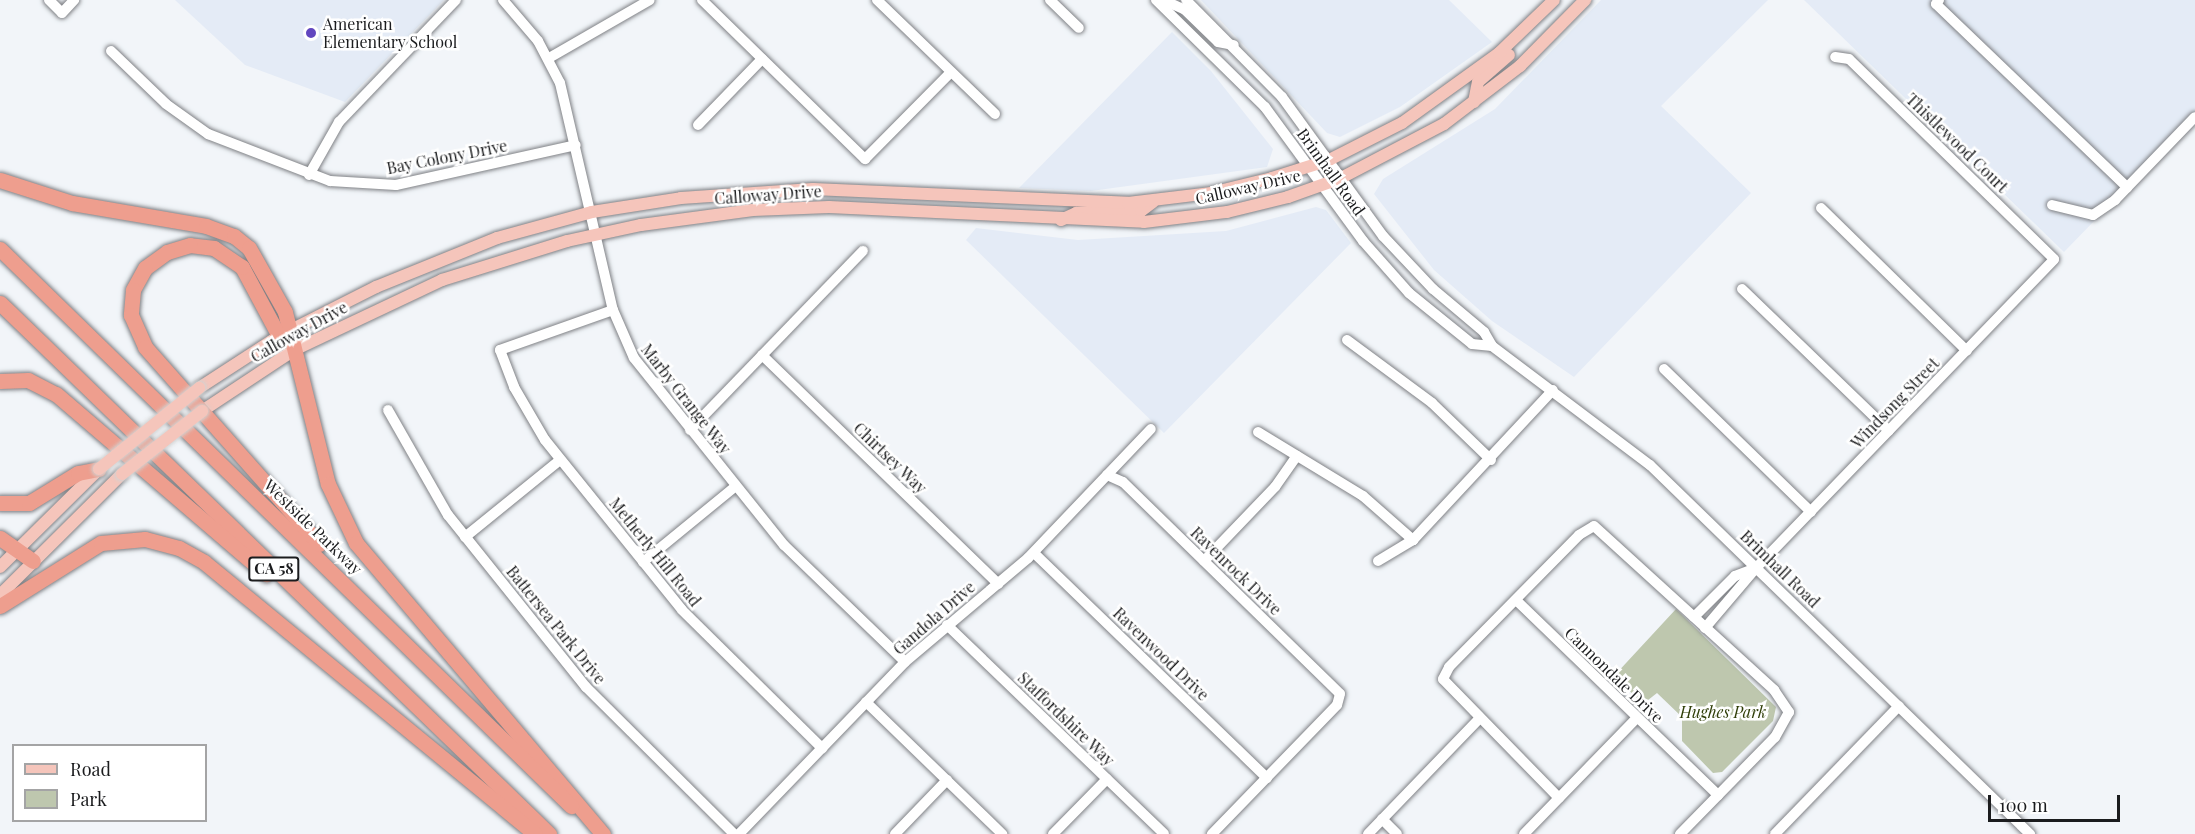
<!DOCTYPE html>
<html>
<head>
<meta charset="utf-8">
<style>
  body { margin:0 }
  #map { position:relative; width:2195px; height:834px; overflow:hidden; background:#f2f5f9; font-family:"Playfair Display",serif }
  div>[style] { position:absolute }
  .built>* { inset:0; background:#e4ebf6 }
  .green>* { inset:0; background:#bec7ae }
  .roads { filter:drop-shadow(0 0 2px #7f8185) drop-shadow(0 0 2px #7f8185) }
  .minor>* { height:10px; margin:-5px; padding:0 5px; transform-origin:5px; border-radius:5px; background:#fff }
  .major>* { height:12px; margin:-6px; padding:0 6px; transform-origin:6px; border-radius:6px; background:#f5c5bb }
  .highway>* { height:15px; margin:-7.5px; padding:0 7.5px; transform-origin:7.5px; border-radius:7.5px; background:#ee9e8e }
  .bridges { filter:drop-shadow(0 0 2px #d1d2d2) drop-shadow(0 0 2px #d1d2d2) }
  .major-bridge>* { height:12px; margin:-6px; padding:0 6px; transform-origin:6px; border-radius:6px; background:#f5c5bb }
  .dots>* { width:16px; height:16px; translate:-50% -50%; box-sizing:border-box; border:3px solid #fff; border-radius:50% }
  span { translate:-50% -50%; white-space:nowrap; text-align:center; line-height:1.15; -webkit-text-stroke:5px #fff; paint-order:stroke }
  .shield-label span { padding:2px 4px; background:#fff; border:2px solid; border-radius:4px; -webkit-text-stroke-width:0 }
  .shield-label { font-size:15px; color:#1b1c1e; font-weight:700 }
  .poi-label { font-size:16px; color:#1b1c1e }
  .left { translate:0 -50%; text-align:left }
  .street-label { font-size:16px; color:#1b1c1e }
  .park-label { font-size:16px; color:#303e08; font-style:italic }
  .legend { position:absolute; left:12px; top:744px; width:195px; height:78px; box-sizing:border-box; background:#fff; border:2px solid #a4a4a5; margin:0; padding:8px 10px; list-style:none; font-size:18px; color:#1b1c1e }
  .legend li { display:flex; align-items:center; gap:12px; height:30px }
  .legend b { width:30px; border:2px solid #a4a4a5 }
  .scale { position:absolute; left:1988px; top:795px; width:132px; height:27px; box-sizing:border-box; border:3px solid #1b1c1e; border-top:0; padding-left:8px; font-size:18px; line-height:21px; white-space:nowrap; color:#1b1c1e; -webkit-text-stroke:4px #fff; paint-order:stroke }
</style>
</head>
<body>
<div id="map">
  <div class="built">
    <div style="clip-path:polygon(175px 0,444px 0,345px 102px,245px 65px)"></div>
    <div style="clip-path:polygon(1201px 0,1449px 0,1492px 42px,1400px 107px,1340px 137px,1327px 133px)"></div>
    <div style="clip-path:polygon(1601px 0,1768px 0,1661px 106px,1751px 193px,1574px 377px,1492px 321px,1434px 270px,1374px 194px,1383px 179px,1495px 109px)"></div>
    <div style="clip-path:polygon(1804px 0,2195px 0,2195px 117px,2064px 252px)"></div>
    <div style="clip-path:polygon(1172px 32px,1211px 71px,1273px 149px,1267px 167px,1091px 191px,1019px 188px)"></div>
    <div style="clip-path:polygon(1316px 207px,1326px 210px,1351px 243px,1164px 433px,966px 240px,976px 228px,1078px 240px,1226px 231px)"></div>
  </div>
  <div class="green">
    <div style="clip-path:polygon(1676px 609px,1776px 707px,1773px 721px,1722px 772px,1713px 773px,1682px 741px,1682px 717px,1657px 693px,1643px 704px,1614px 676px)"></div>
  </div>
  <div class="roads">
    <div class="minor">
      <div style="left:49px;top:0;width:18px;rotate:45deg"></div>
      <div style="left:62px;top:13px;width:18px;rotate:-47deg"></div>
      <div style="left:503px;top:0;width:54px;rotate:49.5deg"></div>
      <div style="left:538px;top:41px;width:47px;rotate:62.4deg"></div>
      <div style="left:560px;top:83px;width:233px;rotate:76.9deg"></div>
      <div style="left:613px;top:310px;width:52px;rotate:66.4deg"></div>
      <div style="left:634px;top:358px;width:240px;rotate:51.3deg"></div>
      <div style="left:784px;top:545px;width:168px;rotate:44deg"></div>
      <div style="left:702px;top:0;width:228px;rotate:44.3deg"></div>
      <div style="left:865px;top:159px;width:122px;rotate:-45.3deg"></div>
      <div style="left:877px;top:0;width:164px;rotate:44deg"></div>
      <div style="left:1050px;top:0;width:40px;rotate:44deg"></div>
      <div style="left:1156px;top:0;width:153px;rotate:44.5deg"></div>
      <div style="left:1265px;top:107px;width:166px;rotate:53.8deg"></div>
      <div style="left:1363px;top:241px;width:69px;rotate:48.5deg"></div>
      <div style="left:1409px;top:293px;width:81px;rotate:39deg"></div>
      <div style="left:1472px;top:344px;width:20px;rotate:6deg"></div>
      <div style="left:1163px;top:0;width:24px;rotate:24deg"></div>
      <div style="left:1185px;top:10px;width:46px;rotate:44.1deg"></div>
      <div style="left:1218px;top:42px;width:16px;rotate:11deg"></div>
      <div style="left:1186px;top:0;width:136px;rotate:45.3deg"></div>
      <div style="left:1282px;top:97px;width:172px;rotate:54deg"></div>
      <div style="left:1383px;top:236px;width:73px;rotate:46.7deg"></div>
      <div style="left:1433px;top:289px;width:67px;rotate:40.1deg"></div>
      <div style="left:1484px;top:332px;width:16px;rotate:60deg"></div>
      <div style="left:1492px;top:346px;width:198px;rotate:37deg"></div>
      <div style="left:1650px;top:465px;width:530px;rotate:44.16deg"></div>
      <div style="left:1939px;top:0;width:5px;rotate:127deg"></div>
      <div style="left:1936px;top:4px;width:265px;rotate:43.8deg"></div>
      <div style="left:111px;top:51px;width:76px;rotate:43.9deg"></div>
      <div style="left:166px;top:104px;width:52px;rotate:35.5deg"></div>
      <div style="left:208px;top:134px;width:131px;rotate:21.1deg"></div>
      <div style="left:330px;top:181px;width:66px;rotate:3.5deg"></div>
      <div style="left:396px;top:185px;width:184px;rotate:-12.5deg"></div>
      <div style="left:549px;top:58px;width:116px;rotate:-29.9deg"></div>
      <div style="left:698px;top:125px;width:92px;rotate:-45.9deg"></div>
      <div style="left:309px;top:175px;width:61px;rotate:-60.5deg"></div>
      <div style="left:339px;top:122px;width:169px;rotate:-46.2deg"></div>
      <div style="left:2052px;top:205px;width:42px;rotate:13.7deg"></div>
      <div style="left:2093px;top:215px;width:27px;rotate:-34deg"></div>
      <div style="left:2115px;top:200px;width:115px;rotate:-46.1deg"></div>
      <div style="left:1821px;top:208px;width:204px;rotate:44.4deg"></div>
      <div style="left:1742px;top:289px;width:204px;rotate:44deg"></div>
      <div style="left:613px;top:310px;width:120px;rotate:160.5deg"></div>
      <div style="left:500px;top:350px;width:40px;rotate:69deg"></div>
      <div style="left:514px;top:387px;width:61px;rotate:59.7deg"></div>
      <div style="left:545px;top:440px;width:218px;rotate:51.1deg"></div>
      <div style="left:682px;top:610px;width:197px;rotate:44.6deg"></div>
      <div style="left:1347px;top:340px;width:106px;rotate:36.5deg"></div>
      <div style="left:1432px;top:403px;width:82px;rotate:44deg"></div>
      <div style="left:762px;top:355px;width:329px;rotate:44.1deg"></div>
      <div style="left:1664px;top:369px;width:205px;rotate:44.2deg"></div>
      <div style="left:388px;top:410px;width:121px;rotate:60.3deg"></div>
      <div style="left:448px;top:515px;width:221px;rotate:51.3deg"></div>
      <div style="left:586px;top:687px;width:209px;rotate:44.8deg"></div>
      <div style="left:690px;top:430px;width:249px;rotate:-46deg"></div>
      <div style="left:1258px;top:432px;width:123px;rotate:31.4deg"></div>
      <div style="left:1363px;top:496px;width:67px;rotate:41.3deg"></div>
      <div style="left:1107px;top:475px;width:17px;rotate:24deg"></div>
      <div style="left:1123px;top:482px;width:303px;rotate:44.3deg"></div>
      <div style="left:1340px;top:694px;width:11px;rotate:105deg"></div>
      <div style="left:1337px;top:705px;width:180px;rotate:134.1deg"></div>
      <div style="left:465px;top:537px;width:122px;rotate:-39deg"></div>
      <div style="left:1034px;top:553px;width:324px;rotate:44deg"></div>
      <div style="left:1204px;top:561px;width:103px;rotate:-46.2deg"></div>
      <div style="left:1275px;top:487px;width:38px;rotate:-55deg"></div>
      <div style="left:1378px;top:561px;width:41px;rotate:-31deg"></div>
      <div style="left:1413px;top:540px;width:205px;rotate:-47deg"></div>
      <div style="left:643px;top:562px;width:120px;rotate:-39.3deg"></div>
      <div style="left:1516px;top:600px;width:281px;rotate:44deg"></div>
      <div style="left:1694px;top:617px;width:58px;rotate:-45deg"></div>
      <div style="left:1735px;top:576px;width:22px;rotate:-21deg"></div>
      <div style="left:947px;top:625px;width:301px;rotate:43.9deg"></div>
      <div style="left:1705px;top:628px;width:79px;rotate:-49.6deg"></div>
      <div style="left:1756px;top:568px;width:429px;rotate:-46deg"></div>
      <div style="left:2054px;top:259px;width:286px;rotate:-135.7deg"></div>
      <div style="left:1849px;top:59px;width:14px;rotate:-172deg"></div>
      <div style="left:866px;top:702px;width:190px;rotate:44.1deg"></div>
      <div style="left:1559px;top:798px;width:166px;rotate:-134.3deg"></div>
      <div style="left:1443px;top:679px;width:13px;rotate:-63deg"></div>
      <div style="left:1449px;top:667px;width:185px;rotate:-45.4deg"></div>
      <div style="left:1579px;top:535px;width:17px;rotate:-31deg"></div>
      <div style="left:1594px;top:526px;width:244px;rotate:42.3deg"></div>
      <div style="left:1774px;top:690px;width:27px;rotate:56deg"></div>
      <div style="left:1789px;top:712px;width:29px;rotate:119deg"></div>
      <div style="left:1775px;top:737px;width:136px;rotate:134.4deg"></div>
      <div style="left:1382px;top:819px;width:21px;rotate:45deg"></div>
      <div style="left:739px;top:834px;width:239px;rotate:-46deg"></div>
      <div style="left:905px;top:662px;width:161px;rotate:-40.2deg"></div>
      <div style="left:1028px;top:558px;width:178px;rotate:-46.4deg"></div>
      <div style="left:895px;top:834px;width:75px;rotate:-46.1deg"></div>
      <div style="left:1053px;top:834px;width:77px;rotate:-45.5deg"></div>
      <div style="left:1368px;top:834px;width:158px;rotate:-46deg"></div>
      <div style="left:1524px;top:834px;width:162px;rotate:-45.8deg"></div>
      <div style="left:1775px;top:834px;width:178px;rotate:-45.9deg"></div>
    </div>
    <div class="major">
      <div style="left:1474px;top:102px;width:20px;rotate:-79deg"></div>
      <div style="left:1478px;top:82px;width:41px;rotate:-41.1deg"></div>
      <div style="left:1061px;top:220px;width:17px;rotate:-25deg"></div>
      <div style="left:1076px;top:213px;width:65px;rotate:-1.8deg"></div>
      <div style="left:1141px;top:211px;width:15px;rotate:-37deg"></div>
      <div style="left:199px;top:388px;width:95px;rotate:-33deg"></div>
      <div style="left:279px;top:336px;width:109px;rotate:-26.8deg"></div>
      <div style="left:376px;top:287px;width:131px;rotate:-22deg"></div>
      <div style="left:497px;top:238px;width:98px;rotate:-15.3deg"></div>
      <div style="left:592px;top:212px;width:90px;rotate:-8.9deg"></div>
      <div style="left:681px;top:198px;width:132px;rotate:-3.9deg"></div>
      <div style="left:813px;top:189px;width:315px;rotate:2.5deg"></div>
      <div style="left:1128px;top:203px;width:84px;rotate:-6.9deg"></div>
      <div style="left:1211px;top:193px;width:63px;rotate:-13.8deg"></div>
      <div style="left:1272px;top:178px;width:60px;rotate:-17.5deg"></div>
      <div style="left:1329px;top:160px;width:82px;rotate:-26.9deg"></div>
      <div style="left:1402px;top:123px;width:120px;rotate:-35.8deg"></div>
      <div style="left:1499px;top:53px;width:76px;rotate:-43.9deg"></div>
      <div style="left:202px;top:411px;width:110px;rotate:-33.5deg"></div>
      <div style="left:294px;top:350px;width:164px;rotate:-25.3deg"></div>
      <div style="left:442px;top:280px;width:131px;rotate:-17.3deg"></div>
      <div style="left:567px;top:241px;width:76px;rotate:-12.2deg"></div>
      <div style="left:641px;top:225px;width:113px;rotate:-7.6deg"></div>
      <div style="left:753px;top:210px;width:76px;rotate:-2.3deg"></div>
      <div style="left:829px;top:207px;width:315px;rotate:2.7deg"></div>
      <div style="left:1144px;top:222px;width:84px;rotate:-6.9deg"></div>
      <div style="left:1227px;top:212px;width:63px;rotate:-13.8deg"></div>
      <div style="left:1288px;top:197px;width:56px;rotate:-19.7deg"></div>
      <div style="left:1341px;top:178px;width:116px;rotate:-27.7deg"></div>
      <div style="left:1444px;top:124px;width:96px;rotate:-37.3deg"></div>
      <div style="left:1520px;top:66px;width:93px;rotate:-45.4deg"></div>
      <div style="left:0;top:567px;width:139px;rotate:-44.7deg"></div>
      <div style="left:0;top:595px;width:172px;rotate:-44.8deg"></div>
    </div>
    <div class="highway">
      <div style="left:0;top:180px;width:76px;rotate:17.7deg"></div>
      <div style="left:72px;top:203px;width:136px;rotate:9.7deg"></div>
      <div style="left:206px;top:226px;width:30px;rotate:20deg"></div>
      <div style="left:234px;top:236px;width:19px;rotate:39deg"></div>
      <div style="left:249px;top:248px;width:73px;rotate:60.6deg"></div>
      <div style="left:285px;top:312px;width:177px;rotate:76deg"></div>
      <div style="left:328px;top:484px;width:65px;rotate:64.6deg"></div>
      <div style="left:356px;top:543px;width:382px;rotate:49.7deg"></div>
      <div style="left:0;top:249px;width:798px;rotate:44.29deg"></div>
      <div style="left:0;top:303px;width:764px;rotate:44.05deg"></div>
      <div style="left:279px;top:336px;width:78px;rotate:-118.2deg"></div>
      <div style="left:242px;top:267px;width:34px;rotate:-146deg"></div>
      <div style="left:214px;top:248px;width:24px;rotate:-173deg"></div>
      <div style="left:190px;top:245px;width:24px;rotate:163deg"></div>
      <div style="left:167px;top:252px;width:27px;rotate:144deg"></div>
      <div style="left:145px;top:268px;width:25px;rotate:119deg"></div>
      <div style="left:133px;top:290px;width:25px;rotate:95deg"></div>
      <div style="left:131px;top:315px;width:35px;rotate:66deg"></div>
      <div style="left:145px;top:347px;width:263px;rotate:48.5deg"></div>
      <div style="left:0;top:381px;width:28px;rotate:-2deg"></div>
      <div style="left:28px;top:380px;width:31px;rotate:27deg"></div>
      <div style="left:56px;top:394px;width:277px;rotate:40.6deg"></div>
      <div style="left:0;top:503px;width:29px"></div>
      <div style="left:29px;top:503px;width:57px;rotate:-31.5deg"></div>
      <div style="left:78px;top:473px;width:21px;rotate:-11deg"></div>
      <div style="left:0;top:538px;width:40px;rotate:34.9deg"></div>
      <div style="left:0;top:606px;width:119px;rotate:-32deg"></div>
      <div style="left:101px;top:543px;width:44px;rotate:-5.2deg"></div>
      <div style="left:145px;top:539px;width:35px;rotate:15deg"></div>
      <div style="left:179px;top:548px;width:29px;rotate:29deg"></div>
      <div style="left:204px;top:562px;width:428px;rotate:39.4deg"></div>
    </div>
  </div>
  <div class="bridges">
    <div class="major-bridge">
      <div style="left:99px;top:469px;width:129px;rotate:-39deg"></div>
      <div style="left:122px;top:474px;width:102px;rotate:-38.2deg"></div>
    </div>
  </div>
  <div class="dots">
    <div style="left:311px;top:33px;background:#6146bf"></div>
  </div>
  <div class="shield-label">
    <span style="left:274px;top:569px">CA 58</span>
  </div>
  <div class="poi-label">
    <span class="left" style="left:323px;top:33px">American<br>Elementary School</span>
  </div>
  <div class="street-label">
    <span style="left:1957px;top:143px;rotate:44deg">Thistlewood Court</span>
    <span style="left:447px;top:157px;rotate:-11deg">Bay Colony Drive</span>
    <span style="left:1331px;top:172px;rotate:54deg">Brimhall Road</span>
    <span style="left:1248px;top:187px;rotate:-13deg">Calloway Drive</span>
    <span style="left:768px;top:195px;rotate:-4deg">Calloway Drive</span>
    <span style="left:299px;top:332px;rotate:-29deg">Calloway Drive</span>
    <span style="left:686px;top:399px;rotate:52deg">Marby Grange Way</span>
    <span style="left:1895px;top:403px;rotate:-46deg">Windsong Street</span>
    <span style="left:890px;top:458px;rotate:44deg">Chirtsey Way</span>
    <span style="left:313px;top:527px;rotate:44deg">Westside Parkway</span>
    <span style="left:655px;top:552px;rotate:51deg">Metherly Hill Road</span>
    <span style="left:1780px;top:569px;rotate:44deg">Brimhall Road</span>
    <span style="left:1236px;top:571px;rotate:44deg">Ravenrock Drive</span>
    <span style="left:934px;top:618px;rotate:-41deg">Gandola Drive</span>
    <span style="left:556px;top:625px;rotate:51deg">Battersea Park Drive</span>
    <span style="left:1161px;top:654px;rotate:44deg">Ravenwood Drive</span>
    <span style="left:1614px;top:675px;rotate:44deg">Cannondale Drive</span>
    <span style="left:1066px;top:719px;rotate:44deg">Staffordshire Way</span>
  </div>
  <div class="park-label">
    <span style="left:1723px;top:712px">Hughes Park</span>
  </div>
  <ul class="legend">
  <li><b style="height:8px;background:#f5c5bb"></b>Road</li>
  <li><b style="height:16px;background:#bec7ae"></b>Park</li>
  </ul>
  <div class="scale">100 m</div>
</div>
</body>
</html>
